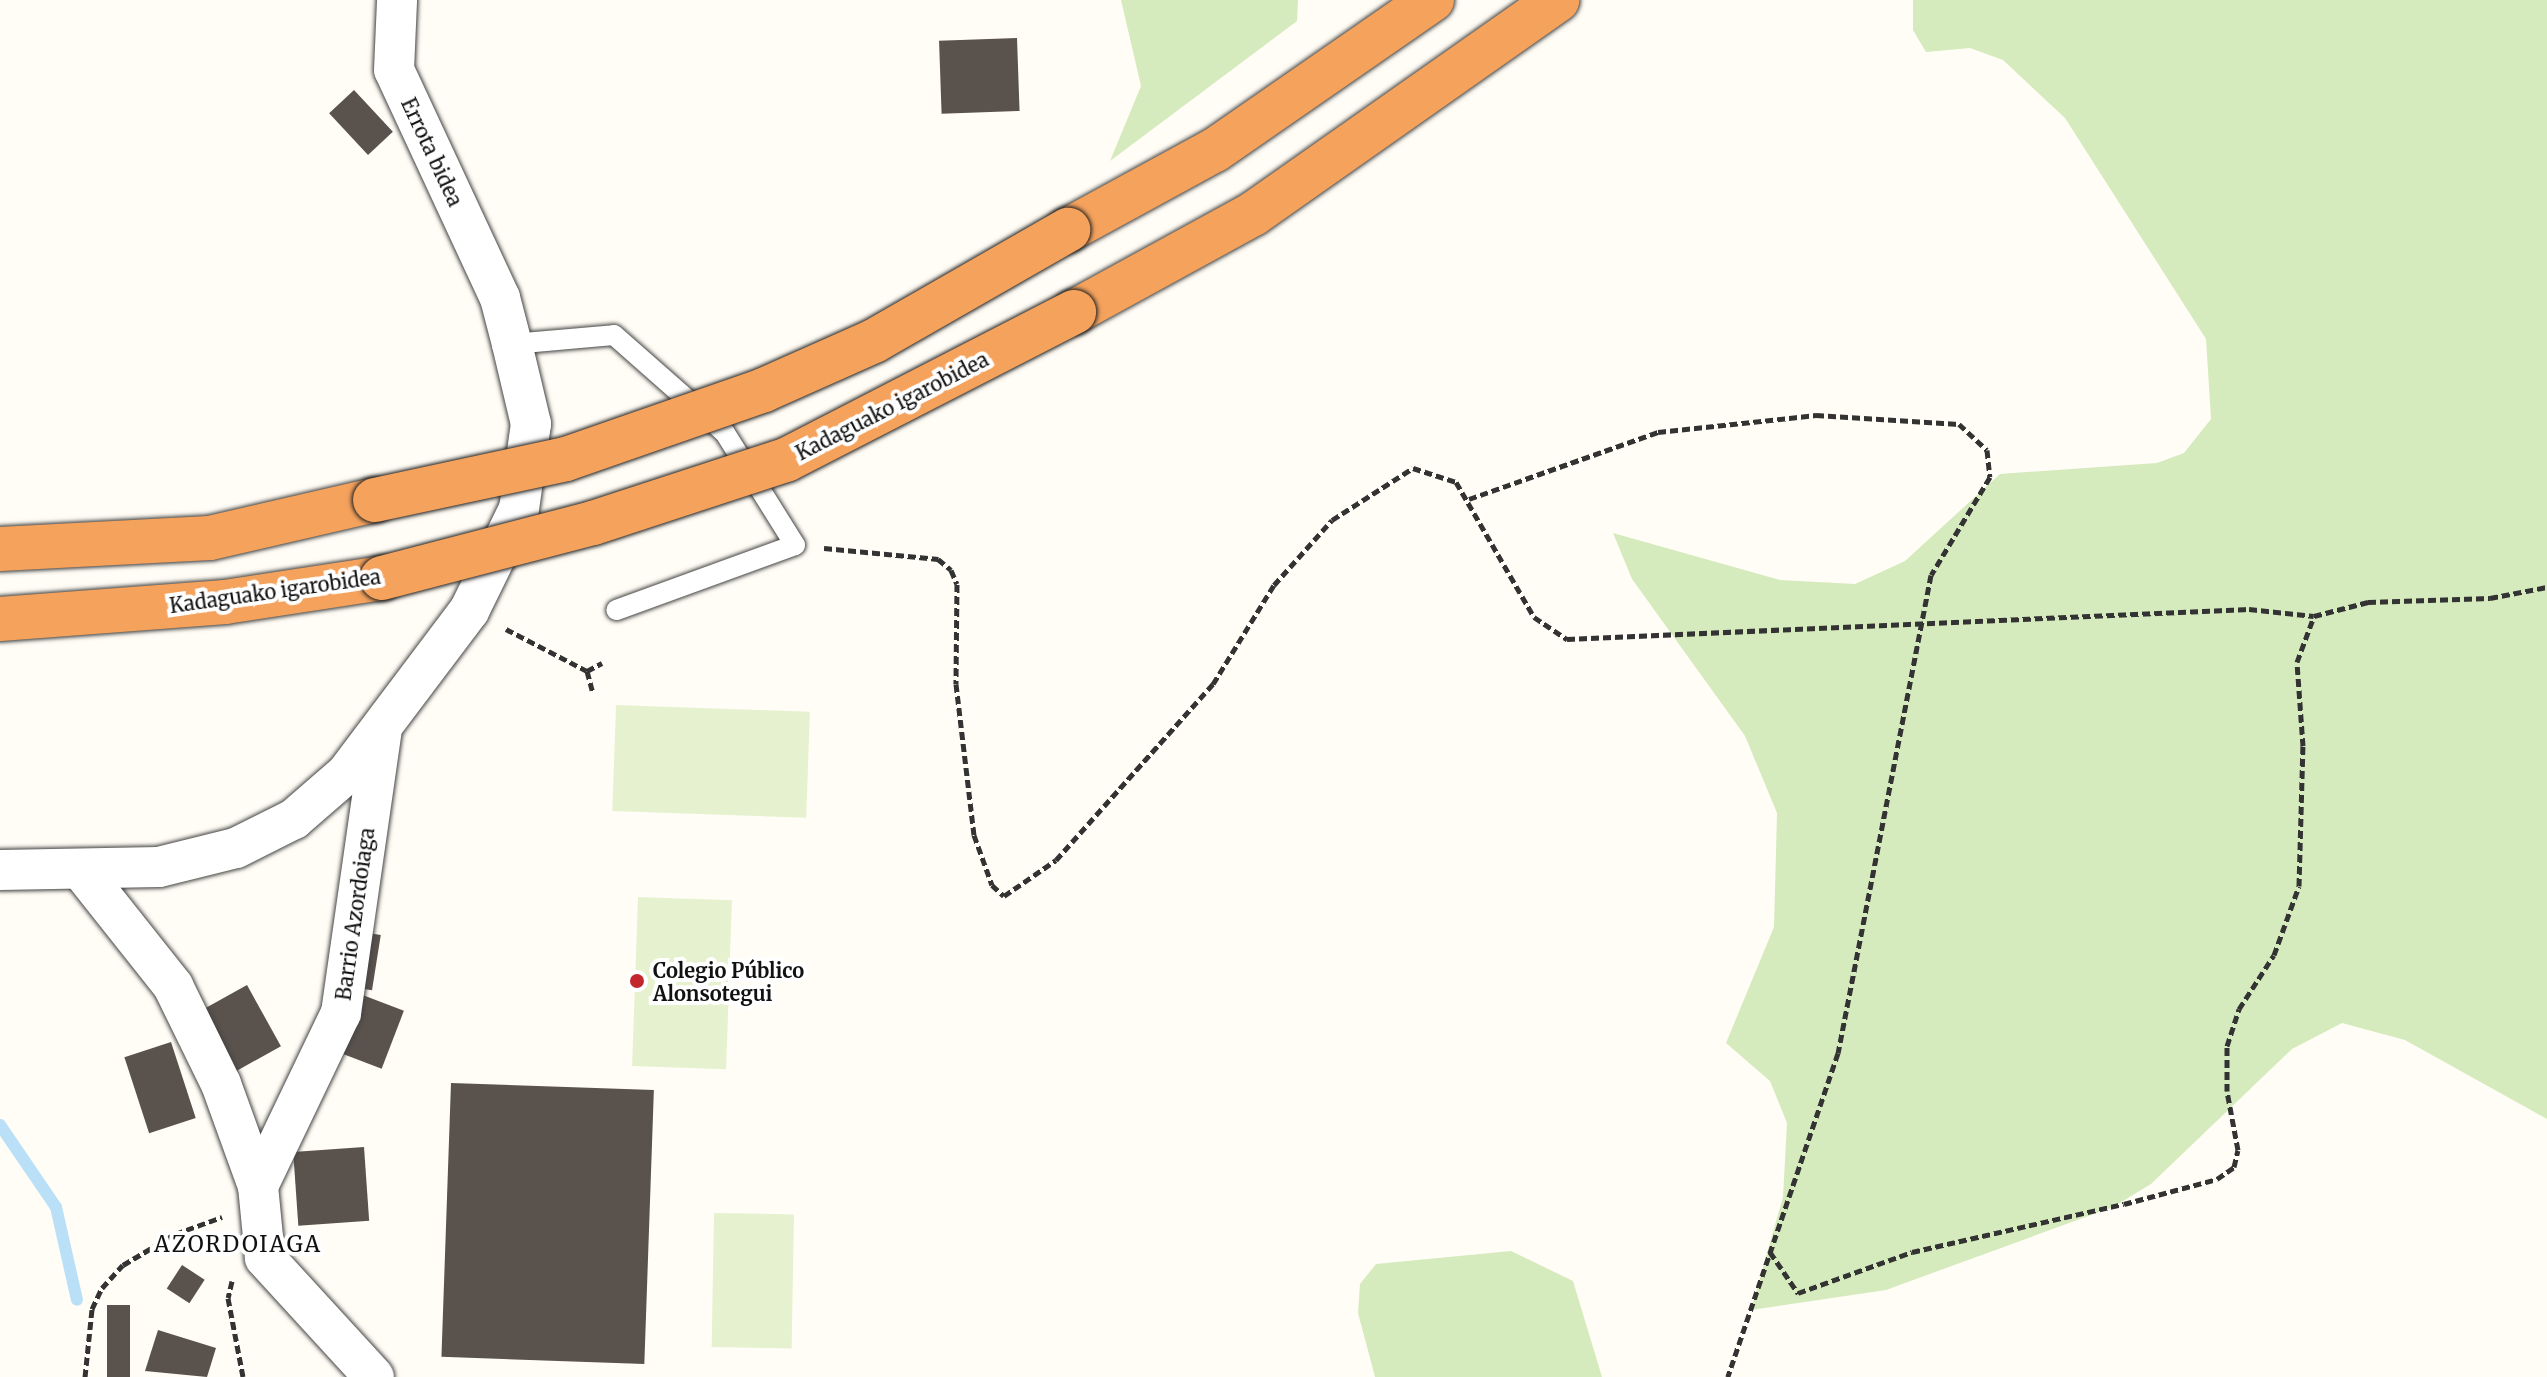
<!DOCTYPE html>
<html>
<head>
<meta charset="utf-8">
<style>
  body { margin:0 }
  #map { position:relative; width:2547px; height:1377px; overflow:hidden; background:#fffdf5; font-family:Merriweather,serif }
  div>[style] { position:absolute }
  .green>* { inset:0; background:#d5ebbd }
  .pitch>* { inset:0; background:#e6f2cf; transform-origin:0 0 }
  .stream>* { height:12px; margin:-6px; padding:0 6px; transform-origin:6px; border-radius:6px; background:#b9e0f7 }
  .building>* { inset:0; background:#5a524d; transform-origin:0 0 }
  .path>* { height:5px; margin-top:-2.5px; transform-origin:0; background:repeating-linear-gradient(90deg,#333 0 8px,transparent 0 12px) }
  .roads { filter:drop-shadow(0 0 2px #444) drop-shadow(0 0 2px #444) }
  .service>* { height:20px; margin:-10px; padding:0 10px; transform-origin:10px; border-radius:10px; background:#fff }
  .minor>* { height:40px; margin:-20px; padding:0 20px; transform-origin:20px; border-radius:20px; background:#fff }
  .motorway>* { height:44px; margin:-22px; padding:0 22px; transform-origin:22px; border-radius:22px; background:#f5a25d }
  .bridges { filter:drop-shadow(0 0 2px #222) drop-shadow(0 0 2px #222) }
  .motorway-bridge>* { height:44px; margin:-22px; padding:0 22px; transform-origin:22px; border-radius:22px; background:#f5a25d }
  .dots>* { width:22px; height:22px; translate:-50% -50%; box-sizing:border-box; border:4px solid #fff; border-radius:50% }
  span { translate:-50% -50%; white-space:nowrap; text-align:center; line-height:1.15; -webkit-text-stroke:8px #fff; paint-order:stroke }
  .street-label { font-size:20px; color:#111 }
  .poi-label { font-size:20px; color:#111; font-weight:700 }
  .left { translate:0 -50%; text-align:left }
  .neighbourhood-label { font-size:22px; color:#111; letter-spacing:2px }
</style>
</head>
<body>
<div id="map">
  <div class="green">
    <div style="clip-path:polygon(1121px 0,1298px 0,1297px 21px,1110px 161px,1141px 86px)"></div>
    <div style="clip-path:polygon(1913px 0,2547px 0,2547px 1119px,2405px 1040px,2342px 1023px,2292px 1049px,2151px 1184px,2113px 1207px,1886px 1290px,1751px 1310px,1783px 1197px,1787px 1123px,1770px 1081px,1726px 1043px,1774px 927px,1777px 813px,1745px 736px,1632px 579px,1613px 533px,1780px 580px,1855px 584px,1905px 561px,2000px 474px,2157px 463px,2184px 453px,2211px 419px,2206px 339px,2065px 118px,2003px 60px,1970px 48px,1926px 52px,1913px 30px)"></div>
    <div style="clip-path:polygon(1511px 1251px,1573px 1281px,1602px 1377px,1375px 1377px,1358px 1313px,1360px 1284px,1376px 1264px)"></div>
  </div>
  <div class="pitch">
    <div style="left:616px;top:705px;width:194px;height:106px;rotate:2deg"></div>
    <div style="left:638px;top:897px;width:94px;height:169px;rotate:2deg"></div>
    <div style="left:714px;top:1213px;width:80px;height:134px;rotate:1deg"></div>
  </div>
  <div class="stream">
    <div style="left:0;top:1125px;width:99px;rotate:55.7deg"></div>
    <div style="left:56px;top:1207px;width:95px;rotate:77.3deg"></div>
  </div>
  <div class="building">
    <div style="left:1017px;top:38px;width:73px;height:78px;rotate:88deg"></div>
    <div style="left:354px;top:90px;width:57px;height:34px;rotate:47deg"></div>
    <div style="left:362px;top:932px;width:19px;height:56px;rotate:9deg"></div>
    <div style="left:247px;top:985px;width:70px;height:55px;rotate:61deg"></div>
    <div style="left:360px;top:994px;width:47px;height:62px;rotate:21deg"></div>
    <div style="left:171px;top:1042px;width:80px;height:49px;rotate:72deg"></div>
    <div style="left:451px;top:1083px;width:203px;height:274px;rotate:2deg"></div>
    <div style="left:364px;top:1147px;width:74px;height:71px;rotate:86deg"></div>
    <div style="left:182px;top:1265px;width:27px;height:28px;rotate:33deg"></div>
    <div style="left:107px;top:1305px;width:23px;height:72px"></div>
    <div style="clip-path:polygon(158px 1330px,216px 1348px,207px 1377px,145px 1371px)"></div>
  </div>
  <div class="path">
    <div style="left:1469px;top:499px;width:201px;rotate:-19.5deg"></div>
    <div style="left:1658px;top:432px;width:159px;rotate:-6.1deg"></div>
    <div style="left:1816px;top:415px;width:143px;rotate:3.6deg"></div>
    <div style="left:1959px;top:424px;width:38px;rotate:43deg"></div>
    <div style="left:1987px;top:450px;width:27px;rotate:84deg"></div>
    <div style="left:1990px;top:477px;width:114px;rotate:121deg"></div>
    <div style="left:1931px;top:575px;width:487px;rotate:101deg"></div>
    <div style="left:1838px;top:1053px;width:342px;rotate:108.8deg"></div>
    <div style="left:824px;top:548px;width:115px;rotate:5.5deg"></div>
    <div style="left:938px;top:559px;width:17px;rotate:40deg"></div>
    <div style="left:951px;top:570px;width:15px;rotate:67deg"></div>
    <div style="left:957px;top:584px;width:100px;rotate:90.6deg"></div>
    <div style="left:956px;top:684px;width:152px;rotate:83.2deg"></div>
    <div style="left:974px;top:835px;width:53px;rotate:70.2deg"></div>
    <div style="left:992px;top:885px;width:16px;rotate:43deg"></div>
    <div style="left:1004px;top:896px;width:63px;rotate:-34.7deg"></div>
    <div style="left:1056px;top:860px;width:236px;rotate:-48.3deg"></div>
    <div style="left:1213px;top:684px;width:116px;rotate:-58.4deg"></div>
    <div style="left:1274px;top:585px;width:87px;rotate:-48.3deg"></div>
    <div style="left:1332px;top:520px;width:96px;rotate:-32.7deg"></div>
    <div style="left:1413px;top:468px;width:45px;rotate:18deg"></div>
    <div style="left:1456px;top:482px;width:156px;rotate:60deg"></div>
    <div style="left:1534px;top:617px;width:40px;rotate:34deg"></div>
    <div style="left:1567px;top:639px;width:683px;rotate:-2.52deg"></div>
    <div style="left:2249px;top:609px;width:65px;rotate:6.1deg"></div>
    <div style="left:2314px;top:616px;width:56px;rotate:-14.5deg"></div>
    <div style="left:2368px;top:602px;width:122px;rotate:-1.9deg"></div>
    <div style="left:2490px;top:598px;width:58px;rotate:-10.9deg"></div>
    <div style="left:506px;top:629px;width:91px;rotate:27.4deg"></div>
    <div style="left:587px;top:671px;width:23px;rotate:75deg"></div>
    <div style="left:587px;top:671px;width:17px;rotate:-28deg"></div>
    <div style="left:1770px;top:1252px;width:50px;rotate:55.7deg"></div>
    <div style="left:1798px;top:1293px;width:121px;rotate:-19.8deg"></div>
    <div style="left:1912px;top:1252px;width:217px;rotate:-12.8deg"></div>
    <div style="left:2124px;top:1204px;width:96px;rotate:-15deg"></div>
    <div style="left:2217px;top:1179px;width:21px;rotate:-35deg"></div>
    <div style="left:2234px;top:1167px;width:17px;rotate:-77deg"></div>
    <div style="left:2238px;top:1150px;width:60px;rotate:-100.6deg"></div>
    <div style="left:2227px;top:1091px;width:45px;rotate:-90deg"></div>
    <div style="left:2227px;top:1046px;width:39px;rotate:-72deg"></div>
    <div style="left:2239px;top:1009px;width:64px;rotate:-57.1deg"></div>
    <div style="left:2274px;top:955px;width:73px;rotate:-70.1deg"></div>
    <div style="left:2299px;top:886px;width:140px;rotate:-88.4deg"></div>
    <div style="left:2303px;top:746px;width:84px;rotate:-94.1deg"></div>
    <div style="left:2297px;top:662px;width:49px;rotate:-69.7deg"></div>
    <div style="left:232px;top:1281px;width:17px;rotate:103deg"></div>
    <div style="left:228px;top:1298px;width:80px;rotate:79.2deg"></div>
    <div style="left:85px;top:1377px;width:68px;rotate:-84.1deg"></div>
    <div style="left:92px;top:1309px;width:23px;rotate:-65deg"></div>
    <div style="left:102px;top:1288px;width:31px;rotate:-48deg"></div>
    <div style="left:123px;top:1265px;width:61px;rotate:-30.8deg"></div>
    <div style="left:175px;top:1234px;width:50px;rotate:-19.9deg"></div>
  </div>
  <div class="roads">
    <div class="service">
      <div style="left:512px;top:344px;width:102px;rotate:-5deg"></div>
      <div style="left:614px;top:335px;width:148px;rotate:41.4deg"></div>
      <div style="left:725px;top:433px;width:132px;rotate:58deg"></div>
      <div style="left:795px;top:545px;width:190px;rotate:160deg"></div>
    </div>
    <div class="minor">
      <div style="left:0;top:870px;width:159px;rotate:-1.1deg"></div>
      <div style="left:159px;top:867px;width:79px;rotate:-13.9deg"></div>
      <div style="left:236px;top:848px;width:65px;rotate:-26.6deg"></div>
      <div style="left:294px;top:819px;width:69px;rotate:-40.9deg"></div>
      <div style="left:346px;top:774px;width:204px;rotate:-53deg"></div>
      <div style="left:469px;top:611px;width:114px;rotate:-63.9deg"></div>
      <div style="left:519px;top:509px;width:86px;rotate:-82deg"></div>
      <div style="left:531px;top:424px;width:82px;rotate:-103.4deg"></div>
      <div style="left:512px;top:344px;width:48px;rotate:-104.6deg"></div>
      <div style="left:500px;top:298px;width:251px;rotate:-114.9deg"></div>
      <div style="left:394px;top:70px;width:70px;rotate:-87.5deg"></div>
      <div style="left:82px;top:871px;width:147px;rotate:51.6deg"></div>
      <div style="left:173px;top:986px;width:109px;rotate:63.9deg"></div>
      <div style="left:221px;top:1084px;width:109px;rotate:70.1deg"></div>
      <div style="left:258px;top:1186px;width:72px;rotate:84.4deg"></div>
      <div style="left:265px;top:1258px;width:161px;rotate:47.5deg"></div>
      <div style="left:258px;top:1186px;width:192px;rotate:-64.4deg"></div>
      <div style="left:341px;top:1013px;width:287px;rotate:-81.8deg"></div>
    </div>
    <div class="motorway">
      <div style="left:1068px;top:230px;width:167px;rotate:-28.6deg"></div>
      <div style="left:1215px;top:150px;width:264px;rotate:-34.7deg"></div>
      <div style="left:1074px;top:312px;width:204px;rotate:-28.7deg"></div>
      <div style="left:1253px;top:214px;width:372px;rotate:-35.1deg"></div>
      <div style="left:0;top:549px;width:210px;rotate:-3deg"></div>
      <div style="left:210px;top:538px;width:169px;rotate:-13deg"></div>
      <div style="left:0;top:619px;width:226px;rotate:-4.3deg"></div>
      <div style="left:225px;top:602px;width:159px;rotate:-8.7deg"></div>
    </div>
  </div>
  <div class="bridges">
    <div class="motorway-bridge">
      <div style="left:375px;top:500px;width:195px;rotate:-12.1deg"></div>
      <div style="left:566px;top:459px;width:210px;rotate:-19.2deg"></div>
      <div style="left:764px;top:390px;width:120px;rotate:-24deg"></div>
      <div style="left:874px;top:341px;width:224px;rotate:-29.8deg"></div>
      <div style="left:382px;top:578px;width:218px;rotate:-14.6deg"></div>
      <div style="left:593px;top:523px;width:203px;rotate:-18.1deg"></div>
      <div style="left:786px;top:460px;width:324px;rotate:-27.2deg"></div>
    </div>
  </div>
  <div class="dots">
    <div style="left:637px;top:981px;background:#c4262e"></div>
  </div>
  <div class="street-label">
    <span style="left:432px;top:152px;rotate:65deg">Errota bidea</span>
    <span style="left:892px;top:406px;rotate:-27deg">Kadaguako igarobidea</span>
    <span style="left:275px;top:591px;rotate:-8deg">Kadaguako igarobidea</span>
    <span style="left:355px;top:914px;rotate:-82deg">Barrio Azordoiaga</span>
  </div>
  <div class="poi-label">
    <span class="left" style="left:653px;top:982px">Colegio Público<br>Alonsotegui</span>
  </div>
  <div class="neighbourhood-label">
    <span style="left:238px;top:1245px">AZORDOIAGA</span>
  </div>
</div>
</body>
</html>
